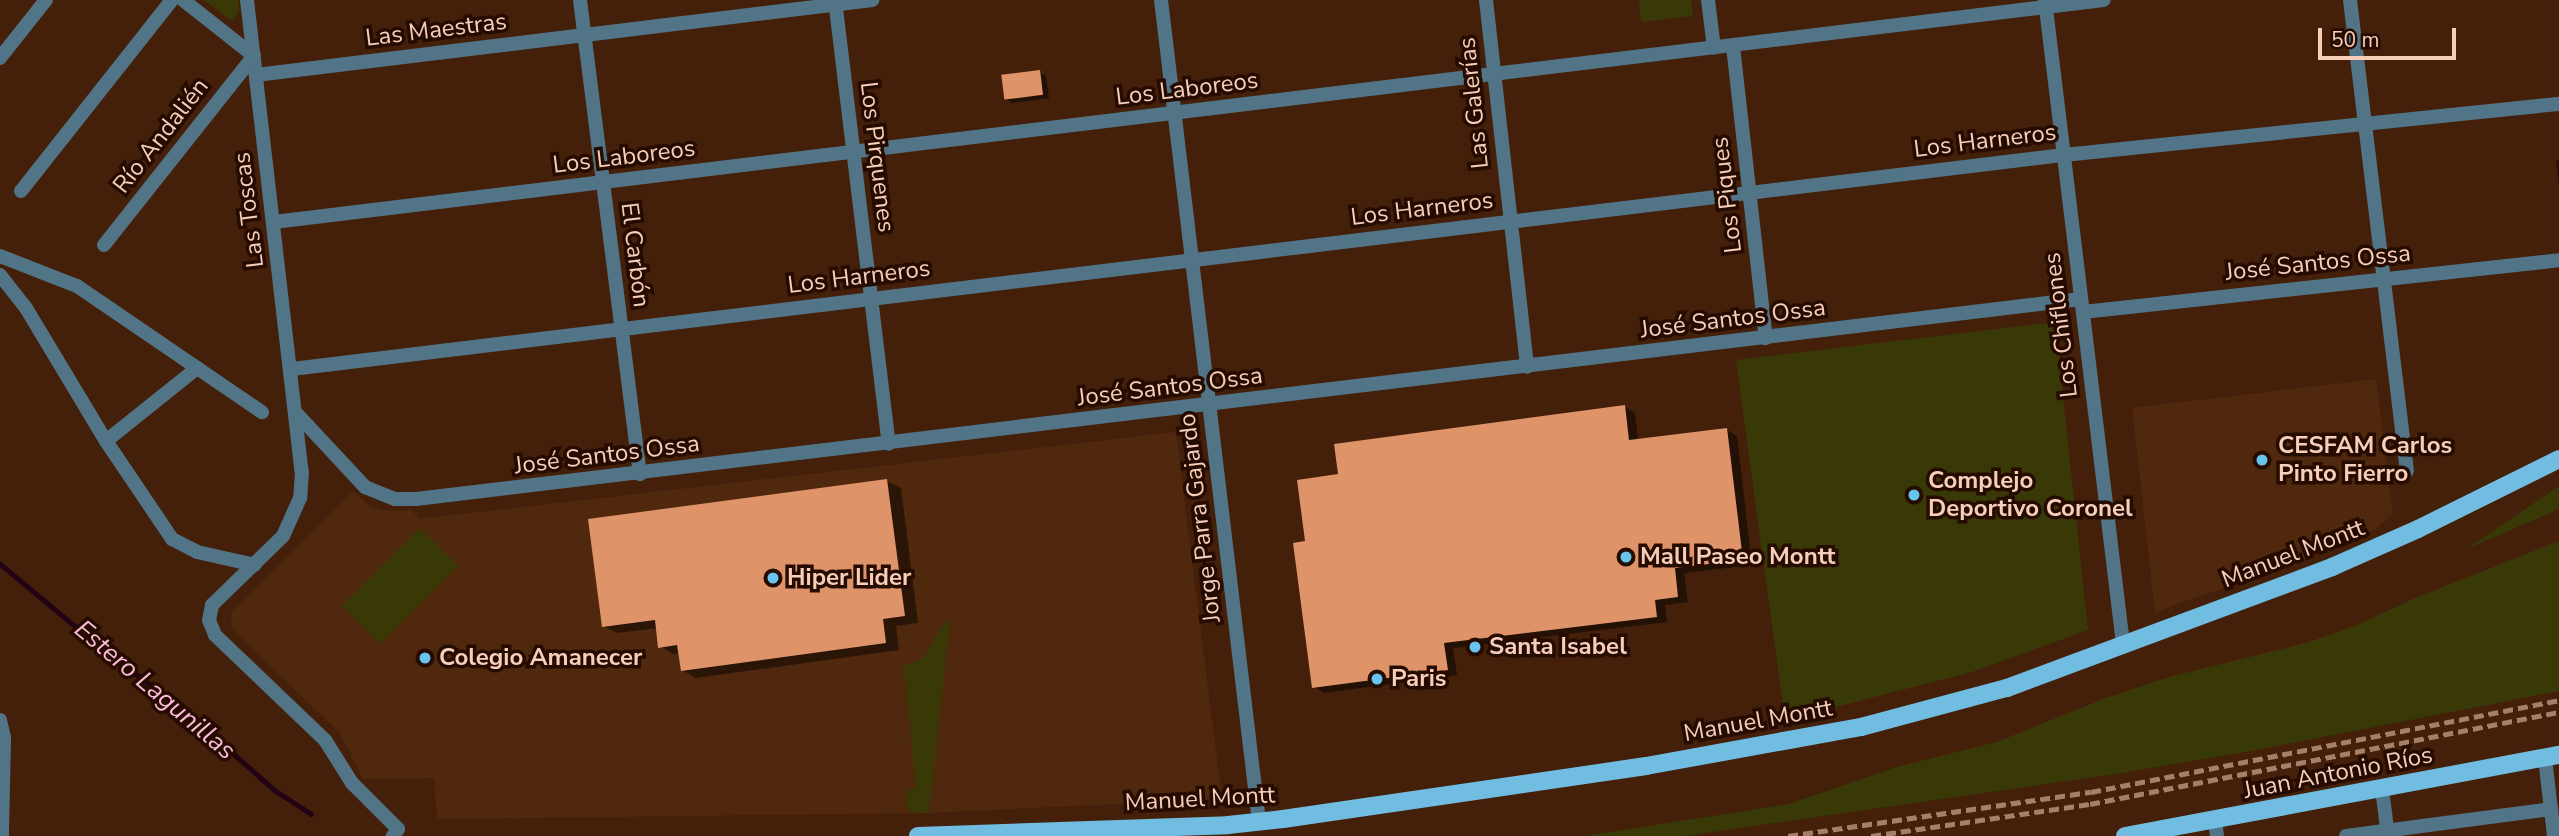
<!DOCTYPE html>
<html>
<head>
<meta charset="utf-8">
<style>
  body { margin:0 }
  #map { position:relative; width:2559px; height:836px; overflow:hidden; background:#44200a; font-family:"Nunito Sans",sans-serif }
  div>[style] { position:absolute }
  .built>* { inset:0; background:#4f280e }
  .green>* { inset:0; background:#393907; transform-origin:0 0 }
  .shadow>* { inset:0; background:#0007 }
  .stream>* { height:5px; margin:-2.5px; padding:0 2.5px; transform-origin:2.5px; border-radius:2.5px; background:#230215 }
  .building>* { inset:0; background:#df9368; transform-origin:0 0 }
  .minor>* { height:14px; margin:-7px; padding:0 7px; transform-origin:7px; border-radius:7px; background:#517486 }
  .tertiary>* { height:14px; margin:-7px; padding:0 7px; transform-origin:7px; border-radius:7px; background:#517486 }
  .primary>* { height:18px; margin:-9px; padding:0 9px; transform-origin:9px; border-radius:9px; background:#70bde1 }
  .rail>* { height:5px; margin-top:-2.5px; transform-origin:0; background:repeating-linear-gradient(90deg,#a57f6a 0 10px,transparent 0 15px) }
  .dots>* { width:19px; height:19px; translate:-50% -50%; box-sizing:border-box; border:4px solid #260b00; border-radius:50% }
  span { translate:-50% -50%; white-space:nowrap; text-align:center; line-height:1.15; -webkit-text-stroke:7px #260b00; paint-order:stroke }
  .street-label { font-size:24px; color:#f6ceb9 }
  .poi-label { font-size:24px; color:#f6ceb9; font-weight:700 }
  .left { translate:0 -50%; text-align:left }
  .water-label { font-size:26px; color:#fcbbd9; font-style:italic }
  .scale { position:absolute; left:2318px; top:28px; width:138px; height:32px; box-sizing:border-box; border:4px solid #f6ceb9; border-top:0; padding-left:9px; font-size:21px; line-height:24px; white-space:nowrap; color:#f6ceb9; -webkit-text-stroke:5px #260b00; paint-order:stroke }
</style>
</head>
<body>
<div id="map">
  <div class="built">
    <div style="clip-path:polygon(2376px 379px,2393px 513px,2376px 529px,2326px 552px,2155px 612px,2132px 408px)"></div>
    <div style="clip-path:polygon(1176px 432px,1222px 799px,929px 813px,437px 819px,434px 778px,363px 779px,340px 733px,231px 628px,232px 611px,353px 491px,371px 507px,384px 511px,412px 510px,419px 519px)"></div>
  </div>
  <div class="green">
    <div style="clip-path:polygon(204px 0,238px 0,239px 11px,232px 21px)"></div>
    <div style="clip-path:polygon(1639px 0,1691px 0,1693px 16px,1641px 22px)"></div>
    <div style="clip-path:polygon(2046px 323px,2056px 331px,2088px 630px,1972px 672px,1785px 720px,1736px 360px)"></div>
    <div style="clip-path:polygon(2559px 486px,2559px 509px,2465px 550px)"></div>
    <div style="left:420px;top:528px;width:54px;height:110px;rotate:45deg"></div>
    <div style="clip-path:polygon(2559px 541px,2559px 691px,2251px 751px,2116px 774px,1685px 836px,1585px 836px,1789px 804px,1897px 767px,1997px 742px,2106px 698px,2169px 677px,2306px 643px,2355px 626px,2413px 599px)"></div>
    <div style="clip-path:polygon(946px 620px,950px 620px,929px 813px,909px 812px,905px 793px,916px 787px,904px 666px,923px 659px)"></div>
  </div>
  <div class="shadow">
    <div style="clip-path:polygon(1040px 72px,1046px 76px,1049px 98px,1012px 103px,1006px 99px)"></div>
    <div style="clip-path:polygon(2556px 160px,2559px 160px,2559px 187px)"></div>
    <div style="clip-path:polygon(1625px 407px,1635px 413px,1638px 440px,1727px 430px,1737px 436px,1752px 565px,1684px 573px,1688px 602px,1665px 605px,1667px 622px,1453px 648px,1457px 675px,1324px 693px,1314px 687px,1307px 543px,1340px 476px)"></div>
    <div style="clip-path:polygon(887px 481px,901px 488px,918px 623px,896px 626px,899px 650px,696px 678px,682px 670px,680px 653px,673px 654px,660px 646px,657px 628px,617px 633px,603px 626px)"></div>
  </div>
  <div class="stream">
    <div style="left:0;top:564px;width:138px;rotate:39.7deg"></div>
    <div style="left:106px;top:652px;width:97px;rotate:36.6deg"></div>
    <div style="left:184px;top:710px;width:120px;rotate:41.6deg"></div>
    <div style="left:274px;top:790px;width:44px;rotate:33deg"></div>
  </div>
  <div class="building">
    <div style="left:1040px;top:70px;width:25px;height:39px;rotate:83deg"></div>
    <div style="clip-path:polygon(1625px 405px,1629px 440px,1727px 428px,1743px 560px,1675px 568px,1678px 597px,1655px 600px,1657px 617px,1444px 643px,1448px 670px,1312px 688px,1293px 543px,1305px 541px,1297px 480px,1338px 474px,1334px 444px)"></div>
    <div style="clip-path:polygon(887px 479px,905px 616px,883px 619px,886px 643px,681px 671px,677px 645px,658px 648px,655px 620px,602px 627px,588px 519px)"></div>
  </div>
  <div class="minor">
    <div style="left:247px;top:0;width:475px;rotate:83.4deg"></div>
    <div style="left:302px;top:472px;width:26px;rotate:94deg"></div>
    <div style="left:300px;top:498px;width:42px;rotate:114.1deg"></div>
    <div style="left:283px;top:536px;width:99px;rotate:135.8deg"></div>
    <div style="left:212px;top:605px;width:15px;rotate:101deg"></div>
    <div style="left:209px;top:620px;width:16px;rotate:68deg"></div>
    <div style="left:215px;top:635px;width:152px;rotate:43.7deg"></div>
    <div style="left:325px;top:740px;width:51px;rotate:57.9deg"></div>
    <div style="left:352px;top:783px;width:65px;rotate:45deg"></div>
    <div style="left:398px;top:829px;width:9px;rotate:126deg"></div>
    <div style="left:580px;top:0;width:478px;rotate:82.8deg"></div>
    <div style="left:835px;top:0;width:447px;rotate:83.1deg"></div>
    <div style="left:1161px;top:0;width:828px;rotate:83.2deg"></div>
    <div style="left:1486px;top:0;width:369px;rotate:83.6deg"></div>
    <div style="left:1708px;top:0;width:48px;rotate:82.9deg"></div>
    <div style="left:2350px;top:0;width:474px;rotate:83.1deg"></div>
    <div style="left:1733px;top:46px;width:294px;rotate:83.6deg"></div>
    <div style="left:0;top:58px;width:74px;rotate:-51.6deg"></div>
    <div style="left:256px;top:75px;width:621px;rotate:-6.94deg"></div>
    <div style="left:21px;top:191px;width:243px;rotate:-51.7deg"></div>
    <div style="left:274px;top:222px;width:1843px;rotate:-6.92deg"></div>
    <div style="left:104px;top:245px;width:241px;rotate:-51.6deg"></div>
    <div style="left:254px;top:56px;width:90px;rotate:-141.7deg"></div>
    <div style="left:0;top:256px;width:83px;rotate:21.3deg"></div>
    <div style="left:77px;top:286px;width:224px;rotate:34.3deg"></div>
    <div style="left:0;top:275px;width:42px;rotate:51.8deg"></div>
    <div style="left:26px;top:308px;width:155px;rotate:59deg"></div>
    <div style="left:106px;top:441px;width:118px;rotate:56deg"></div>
    <div style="left:172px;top:539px;width:28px;rotate:27deg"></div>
    <div style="left:197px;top:552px;width:59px;rotate:12.6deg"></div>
    <div style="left:2083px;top:312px;width:479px;rotate:-6.2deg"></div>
    <div style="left:292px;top:369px;width:1785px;rotate:-6.89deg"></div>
    <div style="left:2064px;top:155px;width:498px;rotate:-5.9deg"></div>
    <div style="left:297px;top:414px;width:100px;rotate:47deg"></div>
    <div style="left:365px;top:487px;width:32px;rotate:22deg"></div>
    <div style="left:395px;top:499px;width:21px"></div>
    <div style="left:416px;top:499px;width:1677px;rotate:-6.85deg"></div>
    <div style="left:106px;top:441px;width:117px;rotate:-38.7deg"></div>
    <div style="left:0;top:720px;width:17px;rotate:77deg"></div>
    <div style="left:4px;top:737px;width:99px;rotate:91.2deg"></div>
    <div style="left:2545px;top:758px;width:79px;rotate:83.4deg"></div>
    <div style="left:2382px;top:789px;width:47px;rotate:82.7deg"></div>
    <div style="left:2215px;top:821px;width:15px;rotate:82deg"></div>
    <div style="left:2346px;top:836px;width:207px;rotate:-7.5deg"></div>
  </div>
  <div class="tertiary">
    <div style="left:2045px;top:0;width:649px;rotate:83.09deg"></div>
  </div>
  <div class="primary">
    <div style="left:918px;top:836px;width:310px;rotate:-2deg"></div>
    <div style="left:1228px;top:825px;width:55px;rotate:-6.2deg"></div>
    <div style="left:1283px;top:819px;width:367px;rotate:-8.3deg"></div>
    <div style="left:1646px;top:766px;width:219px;rotate:-10.3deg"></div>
    <div style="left:1861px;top:727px;width:151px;rotate:-15deg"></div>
    <div style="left:2007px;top:688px;width:347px;rotate:-20.4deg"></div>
    <div style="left:2332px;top:567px;width:94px;rotate:-23.8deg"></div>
    <div style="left:2418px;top:529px;width:157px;rotate:-26.4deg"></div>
    <div style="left:2125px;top:836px;width:441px;rotate:-10.6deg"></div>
  </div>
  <div class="rail">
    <div style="left:1788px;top:836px;width:306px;rotate:-8.3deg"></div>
    <div style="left:2091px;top:792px;width:477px;rotate:-11.1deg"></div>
    <div style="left:1871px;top:836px;width:221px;rotate:-8.3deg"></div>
    <div style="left:2090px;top:804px;width:478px;rotate:-11.1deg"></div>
  </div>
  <div class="dots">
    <div style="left:2262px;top:460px;background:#66c4ef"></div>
    <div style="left:1914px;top:495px;background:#66c4ef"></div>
    <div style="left:1626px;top:557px;background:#66c4ef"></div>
    <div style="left:773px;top:578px;background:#66c4ef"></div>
    <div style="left:1475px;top:647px;background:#66c4ef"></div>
    <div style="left:425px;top:658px;background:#66c4ef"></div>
    <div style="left:1377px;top:679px;background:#66c4ef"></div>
  </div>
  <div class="street-label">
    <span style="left:436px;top:30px;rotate:-7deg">Las Maestras</span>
    <span style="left:1187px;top:89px;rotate:-7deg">Los Laboreos</span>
    <span style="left:1474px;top:103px;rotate:-96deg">Las Galerías</span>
    <span style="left:161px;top:136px;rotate:-52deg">Río Andalién</span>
    <span style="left:1985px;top:141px;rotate:-7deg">Los Harneros</span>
    <span style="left:624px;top:157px;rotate:-7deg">Los Laboreos</span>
    <span style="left:877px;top:157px;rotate:83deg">Los Pirquenes</span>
    <span style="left:1727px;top:195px;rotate:-97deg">Los Piques</span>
    <span style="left:1422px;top:209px;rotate:-7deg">Los Harneros</span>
    <span style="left:249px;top:210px;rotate:-97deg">Las Toscas</span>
    <span style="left:635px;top:255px;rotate:83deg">El Carbón</span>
    <span style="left:2318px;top:263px;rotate:-6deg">José Santos Ossa</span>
    <span style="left:859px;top:277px;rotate:-7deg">Los Harneros</span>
    <span style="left:1733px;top:319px;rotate:-7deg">José Santos Ossa</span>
    <span style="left:2061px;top:325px;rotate:-97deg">Los Chiflones</span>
    <span style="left:1170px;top:387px;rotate:-7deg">José Santos Ossa</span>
    <span style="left:607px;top:455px;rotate:-7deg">José Santos Ossa</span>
    <span style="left:1200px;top:518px;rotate:-97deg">Jorge Parra Gajardo</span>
    <span style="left:2293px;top:554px;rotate:-21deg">Manuel Montt</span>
    <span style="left:1758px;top:721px;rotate:-10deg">Manuel Montt</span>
    <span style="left:2338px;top:773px;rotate:-11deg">Juan Antonio Ríos</span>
    <span style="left:1200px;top:799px;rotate:-3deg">Manuel Montt</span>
  </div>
  <div class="poi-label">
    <span class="left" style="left:2278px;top:460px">CESFAM Carlos<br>Pinto Fierro</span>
    <span class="left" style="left:1928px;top:495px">Complejo<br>Deportivo Coronel</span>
    <span class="left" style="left:1640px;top:557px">Mall Paseo Montt</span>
    <span class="left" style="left:787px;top:578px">Hiper Lider</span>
    <span class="left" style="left:1489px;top:647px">Santa Isabel</span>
    <span class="left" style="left:439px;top:658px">Colegio Amanecer</span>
    <span class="left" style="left:1391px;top:679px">Paris</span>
  </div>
  <div class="water-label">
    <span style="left:155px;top:690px;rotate:40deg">Estero Lagunillas</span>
  </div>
  <div class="scale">50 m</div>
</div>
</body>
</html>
